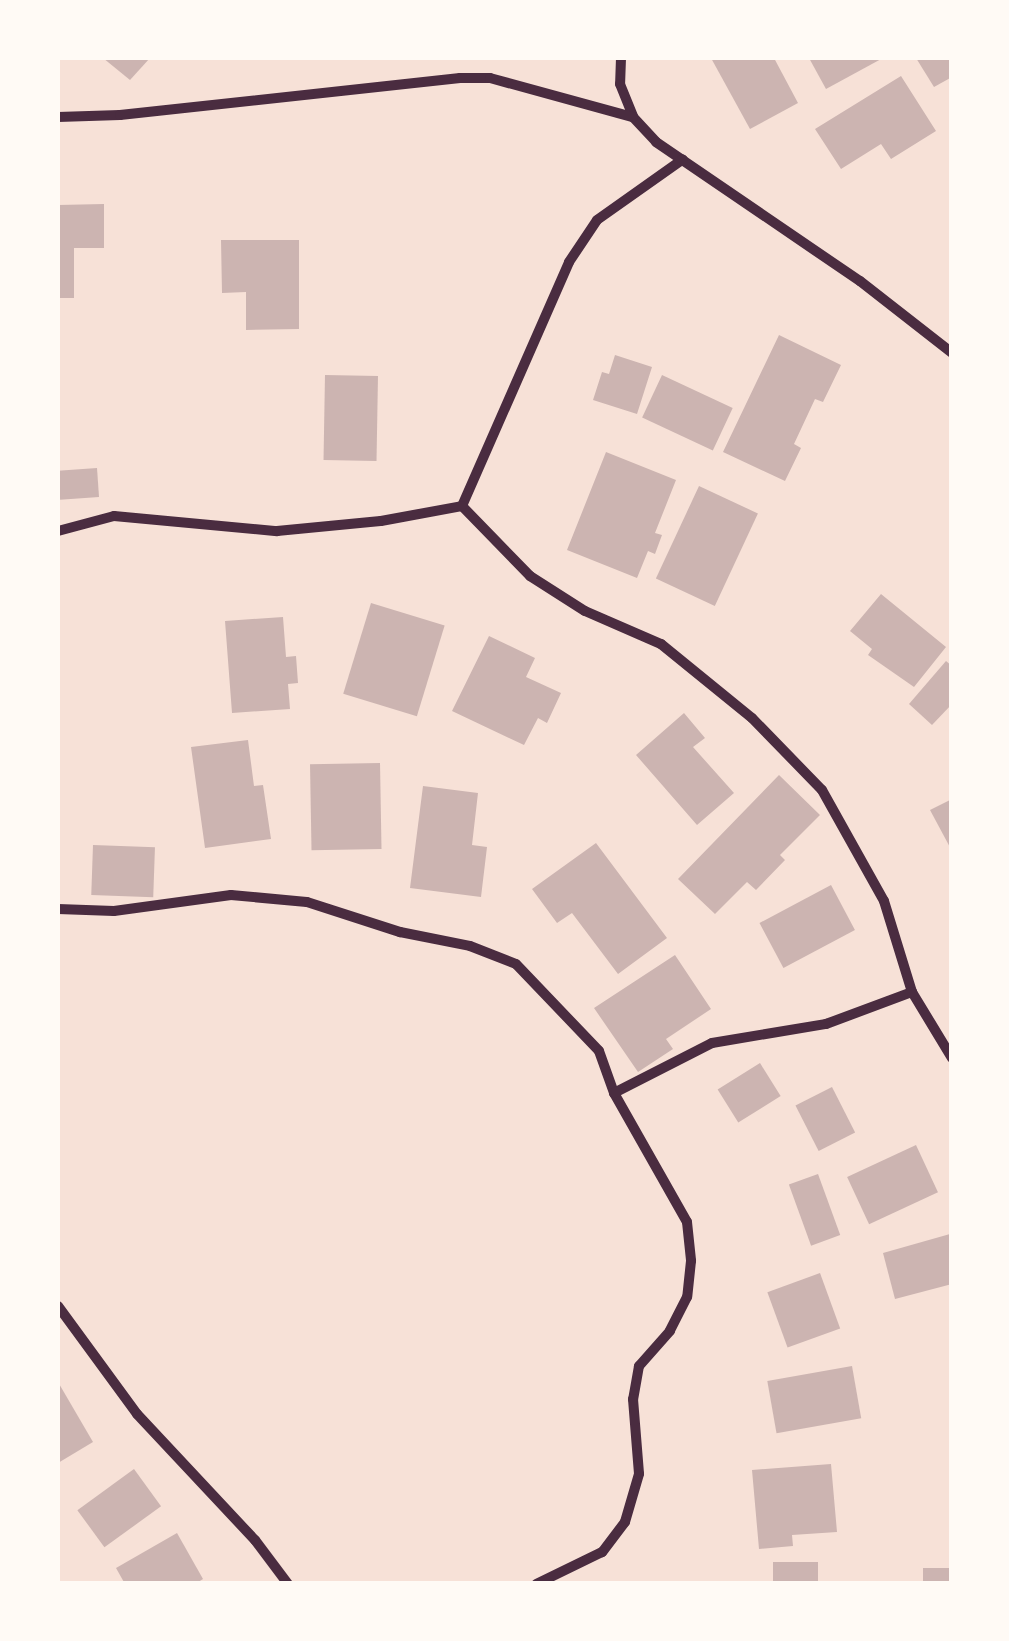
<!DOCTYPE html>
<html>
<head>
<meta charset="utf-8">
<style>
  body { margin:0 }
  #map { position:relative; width:1009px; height:1641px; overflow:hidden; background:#f7e1d7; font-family:"Noto Sans",sans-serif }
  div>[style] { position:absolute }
  .building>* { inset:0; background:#ccb4b1; transform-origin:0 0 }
  .minor>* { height:10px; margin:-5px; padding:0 5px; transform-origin:5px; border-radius:5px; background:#4a2c40 }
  span { translate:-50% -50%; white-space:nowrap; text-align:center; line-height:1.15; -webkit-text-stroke:9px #fffaf5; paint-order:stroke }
  .frame { position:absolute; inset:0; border:60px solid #fffaf5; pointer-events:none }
</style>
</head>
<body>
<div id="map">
  <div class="building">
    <div style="clip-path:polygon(103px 58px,150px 58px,130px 80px)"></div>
    <div style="clip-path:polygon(711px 58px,774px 58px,798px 103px,750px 129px)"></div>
    <div style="clip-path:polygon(809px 58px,883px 58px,826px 89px)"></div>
    <div style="clip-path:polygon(916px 58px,952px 58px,952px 77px,934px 87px)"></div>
    <div style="clip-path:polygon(901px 76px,936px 131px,891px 159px,881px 144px,841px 169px,815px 129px)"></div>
    <div style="clip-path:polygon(104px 204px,104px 248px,74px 248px,74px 298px,58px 298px,58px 205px)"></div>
    <div style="clip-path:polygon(221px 240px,299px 240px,299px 329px,246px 330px,246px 292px,222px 293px)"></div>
    <div style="clip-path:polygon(779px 335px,841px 365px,823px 402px,815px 399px,794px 444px,801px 448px,785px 481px,723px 452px)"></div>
    <div style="clip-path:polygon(615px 355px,652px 367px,637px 414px,593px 400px,602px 372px,609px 374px)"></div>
    <div style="left:325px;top:375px;width:53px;height:85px;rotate:1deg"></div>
    <div style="left:662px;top:375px;width:78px;height:47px;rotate:25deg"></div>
    <div style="clip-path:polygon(606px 452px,676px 480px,655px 533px,662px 535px,655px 554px,648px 551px,637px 578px,567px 550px)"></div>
    <div style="left:97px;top:468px;width:29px;height:39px;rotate:86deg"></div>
    <div style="left:699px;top:486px;width:65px;height:102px;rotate:25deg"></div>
    <div style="clip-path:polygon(881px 594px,946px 647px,914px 687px,868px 655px,872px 649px,850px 631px)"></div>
    <div style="left:371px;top:603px;width:77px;height:95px;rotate:17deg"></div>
    <div style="clip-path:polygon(283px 617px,286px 657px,296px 656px,298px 683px,288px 684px,290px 709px,232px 713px,225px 621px)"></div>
    <div style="clip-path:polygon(489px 636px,535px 658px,526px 677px,561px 693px,547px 723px,538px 718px,524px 745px,452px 711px)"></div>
    <div style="clip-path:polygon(946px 661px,952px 666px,952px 704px,932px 725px,909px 704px)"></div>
    <div style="clip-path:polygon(684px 713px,705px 738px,693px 747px,734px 793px,697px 825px,636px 755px)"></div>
    <div style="clip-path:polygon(248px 740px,254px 786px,263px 785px,271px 839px,205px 848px,191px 747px)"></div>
    <div style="left:380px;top:763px;width:86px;height:70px;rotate:89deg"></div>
    <div style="clip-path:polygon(779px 775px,820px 815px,780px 855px,785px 860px,756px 890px,747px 882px,715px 914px,678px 879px)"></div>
    <div style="clip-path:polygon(423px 786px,478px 793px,472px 845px,487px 847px,481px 897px,410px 888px)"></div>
    <div style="clip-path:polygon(952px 799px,952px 851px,930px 810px)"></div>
    <div style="clip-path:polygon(596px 843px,667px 938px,618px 974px,572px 913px,557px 923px,532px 889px)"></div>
    <div style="left:93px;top:845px;width:62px;height:50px;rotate:2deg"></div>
    <div style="left:831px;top:885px;width:51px;height:81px;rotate:62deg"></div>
    <div style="clip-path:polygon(675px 955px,711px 1009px,666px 1039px,673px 1049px,638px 1072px,594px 1008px)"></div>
    <div style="left:760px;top:1063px;width:39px;height:50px;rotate:58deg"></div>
    <div style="left:832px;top:1087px;width:51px;height:41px;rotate:63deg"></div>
    <div style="left:916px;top:1145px;width:52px;height:76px;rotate:65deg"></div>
    <div style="left:818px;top:1174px;width:65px;height:31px;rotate:70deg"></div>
    <div style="clip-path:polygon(950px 1234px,952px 1284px,895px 1299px,883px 1253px)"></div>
    <div style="left:820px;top:1273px;width:59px;height:56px;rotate:70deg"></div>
    <div style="left:852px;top:1366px;width:53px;height:86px;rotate:80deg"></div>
    <div style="clip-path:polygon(58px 1382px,93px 1442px,58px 1463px)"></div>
    <div style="clip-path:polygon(831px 1464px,837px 1532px,792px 1535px,793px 1546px,759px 1549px,752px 1470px)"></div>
    <div style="left:134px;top:1469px;width:46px;height:70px;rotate:54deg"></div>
    <div style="clip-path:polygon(177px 1533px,203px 1579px,195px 1584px,125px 1584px,116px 1568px)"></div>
    <div style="left:773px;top:1562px;width:45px;height:22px"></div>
    <div style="left:952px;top:1568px;width:16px;height:29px;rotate:90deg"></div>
  </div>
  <div class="minor">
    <div style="left:621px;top:58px;width:26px;rotate:92deg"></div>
    <div style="left:620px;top:84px;width:35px;rotate:68deg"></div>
    <div style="left:633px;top:117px;width:34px;rotate:47deg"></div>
    <div style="left:656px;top:142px;width:247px;rotate:34.3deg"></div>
    <div style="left:860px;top:281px;width:117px;rotate:38deg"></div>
    <div style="left:58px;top:117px;width:62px;rotate:-1.8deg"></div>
    <div style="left:120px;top:115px;width:342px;rotate:-6.2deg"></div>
    <div style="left:460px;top:78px;width:30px"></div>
    <div style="left:490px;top:78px;width:148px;rotate:15.3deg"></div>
    <div style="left:462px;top:506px;width:98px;rotate:45.8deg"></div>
    <div style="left:530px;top:576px;width:65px;rotate:32.5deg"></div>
    <div style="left:585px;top:611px;width:83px;rotate:23.5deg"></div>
    <div style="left:661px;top:644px;width:117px;rotate:39.1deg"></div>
    <div style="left:752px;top:718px;width:100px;rotate:45.8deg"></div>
    <div style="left:822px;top:790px;width:127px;rotate:60.8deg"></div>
    <div style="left:884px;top:901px;width:95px;rotate:72.9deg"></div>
    <div style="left:912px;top:992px;width:77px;rotate:58.8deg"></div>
    <div style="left:462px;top:506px;width:266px;rotate:-66.3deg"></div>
    <div style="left:569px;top:262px;width:50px;rotate:-56.3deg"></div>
    <div style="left:597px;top:220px;width:105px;rotate:-35.3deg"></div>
    <div style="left:58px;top:531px;width:58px;rotate:-15deg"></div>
    <div style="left:114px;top:516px;width:164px;rotate:5.3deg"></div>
    <div style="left:277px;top:531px;width:104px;rotate:-5.5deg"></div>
    <div style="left:381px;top:521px;width:82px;rotate:-10.5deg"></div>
    <div style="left:58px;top:909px;width:56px;rotate:2deg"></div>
    <div style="left:114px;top:911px;width:118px;rotate:-7.8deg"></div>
    <div style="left:231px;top:895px;width:76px;rotate:5.3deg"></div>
    <div style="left:307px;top:902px;width:98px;rotate:17.9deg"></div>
    <div style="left:400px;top:932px;width:71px;rotate:11.3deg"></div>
    <div style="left:470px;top:946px;width:49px;rotate:21.4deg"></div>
    <div style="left:516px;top:964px;width:120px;rotate:46.3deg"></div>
    <div style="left:599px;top:1051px;width:45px;rotate:70.3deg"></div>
    <div style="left:614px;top:1093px;width:148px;rotate:60.5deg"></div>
    <div style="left:687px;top:1222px;width:39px;rotate:84deg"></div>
    <div style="left:691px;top:1261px;width:36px;rotate:96deg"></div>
    <div style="left:687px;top:1297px;width:38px;rotate:117deg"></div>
    <div style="left:670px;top:1331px;width:47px;rotate:131.5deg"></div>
    <div style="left:639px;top:1366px;width:34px;rotate:100deg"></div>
    <div style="left:633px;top:1399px;width:75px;rotate:85.4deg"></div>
    <div style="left:639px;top:1474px;width:50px;rotate:106.3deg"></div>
    <div style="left:625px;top:1522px;width:38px;rotate:127deg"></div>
    <div style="left:602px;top:1552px;width:73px;rotate:154.1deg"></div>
    <div style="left:614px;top:1093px;width:110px;rotate:-27deg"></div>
    <div style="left:712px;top:1043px;width:116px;rotate:-9.5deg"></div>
    <div style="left:826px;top:1024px;width:92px;rotate:-20.4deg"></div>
    <div style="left:58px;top:1306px;width:134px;rotate:53.8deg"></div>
    <div style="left:137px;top:1414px;width:173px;rotate:46.9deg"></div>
    <div style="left:255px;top:1540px;width:55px;rotate:53.1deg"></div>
  </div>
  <div class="frame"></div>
</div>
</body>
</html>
